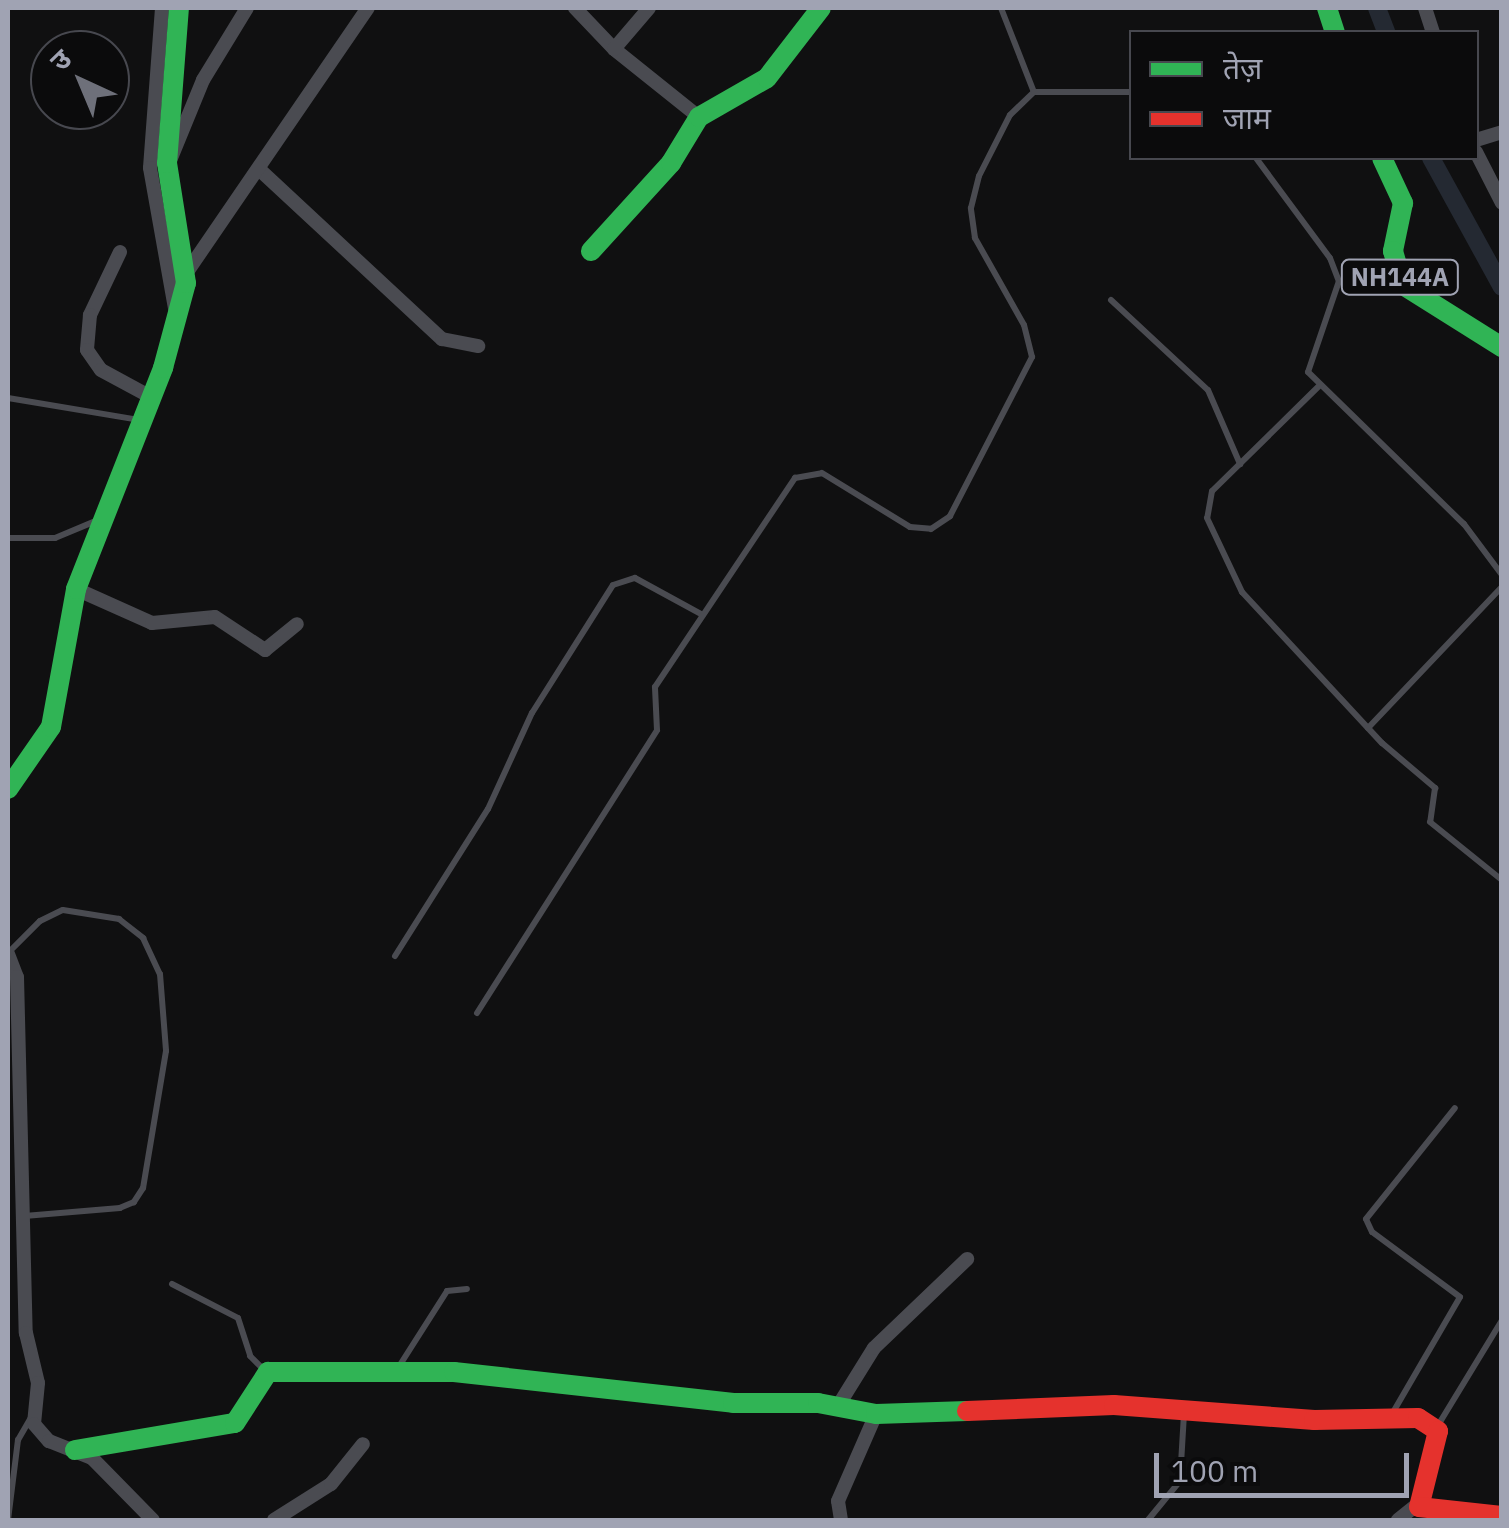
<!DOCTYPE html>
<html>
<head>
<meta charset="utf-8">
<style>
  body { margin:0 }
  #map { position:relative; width:1509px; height:1528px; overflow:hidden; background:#101011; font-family:"IBM Plex Sans","Noto Sans Devanagari",sans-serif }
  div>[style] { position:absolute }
  .canal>* { height:18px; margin:-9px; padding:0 9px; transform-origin:9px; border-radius:9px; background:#242932 }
  .lane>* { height:6px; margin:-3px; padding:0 3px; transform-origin:3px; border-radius:3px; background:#4a4b51 }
  .street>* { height:14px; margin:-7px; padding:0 7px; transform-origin:7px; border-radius:7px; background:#4a4b51 }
  .fast>* { height:20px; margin:-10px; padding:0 10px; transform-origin:10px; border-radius:10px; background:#30b455 }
  .jam>* { height:20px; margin:-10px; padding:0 10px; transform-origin:10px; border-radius:10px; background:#e5322d }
  span { translate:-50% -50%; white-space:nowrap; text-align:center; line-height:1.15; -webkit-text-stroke:8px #0b0b0c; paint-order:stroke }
  .shield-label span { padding:2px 8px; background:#0b0b0c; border:2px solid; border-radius:8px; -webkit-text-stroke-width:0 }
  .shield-label { font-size:25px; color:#a0a3b3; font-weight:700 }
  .frame { position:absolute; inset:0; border:10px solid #a0a3b3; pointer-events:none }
  .legend { position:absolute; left:1129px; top:30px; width:350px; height:130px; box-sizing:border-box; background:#0b0b0c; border:2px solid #47484f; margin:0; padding:12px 18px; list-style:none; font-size:30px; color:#a0a3b3 }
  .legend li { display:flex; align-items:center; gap:20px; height:50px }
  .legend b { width:50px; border:2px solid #47484f }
  .north { position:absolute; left:30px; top:30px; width:100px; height:100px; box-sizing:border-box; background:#0b0b0c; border:2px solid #47484f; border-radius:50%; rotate:316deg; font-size:28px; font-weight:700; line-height:40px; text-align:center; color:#a0a3b3 }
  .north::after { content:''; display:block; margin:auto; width:35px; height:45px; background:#6e707a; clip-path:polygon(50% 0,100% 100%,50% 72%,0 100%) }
  .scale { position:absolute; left:1154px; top:1453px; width:255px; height:45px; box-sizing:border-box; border:5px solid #a0a3b3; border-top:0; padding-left:12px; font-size:30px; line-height:35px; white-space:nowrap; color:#a0a3b3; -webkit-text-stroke:8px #0b0b0c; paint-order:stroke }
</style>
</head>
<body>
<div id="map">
  <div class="canal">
    <div style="left:1377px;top:8px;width:26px;rotate:69deg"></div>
    <div style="left:1431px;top:158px;width:147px;rotate:61.2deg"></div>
  </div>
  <div class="lane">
    <div style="left:1001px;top:8px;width:90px;rotate:68.6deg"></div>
    <div style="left:1256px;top:158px;width:124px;rotate:53.5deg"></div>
    <div style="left:1330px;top:258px;width:25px;rotate:69deg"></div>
    <div style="left:1339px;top:281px;width:96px;rotate:108.8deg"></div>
    <div style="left:1308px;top:372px;width:218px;rotate:44.3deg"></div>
    <div style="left:1464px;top:524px;width:64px;rotate:53.3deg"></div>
    <div style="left:1111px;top:300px;width:132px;rotate:42.9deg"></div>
    <div style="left:1208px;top:390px;width:81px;rotate:66.6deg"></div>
    <div style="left:1320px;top:385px;width:151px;rotate:135.5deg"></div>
    <div style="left:1212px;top:491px;width:27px;rotate:100deg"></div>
    <div style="left:1207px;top:518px;width:82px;rotate:64.7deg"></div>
    <div style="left:1242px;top:592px;width:206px;rotate:47.2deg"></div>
    <div style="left:1382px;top:743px;width:70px;rotate:40.3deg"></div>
    <div style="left:1435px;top:788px;width:34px;rotate:98deg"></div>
    <div style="left:1430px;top:822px;width:92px;rotate:38.9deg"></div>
    <div style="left:8px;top:398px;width:134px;rotate:9.5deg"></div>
    <div style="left:8px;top:538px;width:47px"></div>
    <div style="left:55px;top:538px;width:47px;rotate:-22.7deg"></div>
    <div style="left:1368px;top:728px;width:195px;rotate:-46.5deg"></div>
    <div style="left:8px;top:953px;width:45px;rotate:-45deg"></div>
    <div style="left:40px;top:921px;width:25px;rotate:-26deg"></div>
    <div style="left:63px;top:910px;width:57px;rotate:9.1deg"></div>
    <div style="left:119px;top:919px;width:31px;rotate:38deg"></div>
    <div style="left:143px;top:938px;width:40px;rotate:65deg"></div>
    <div style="left:160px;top:974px;width:77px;rotate:85.5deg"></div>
    <div style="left:166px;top:1051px;width:139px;rotate:99.5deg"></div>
    <div style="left:143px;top:1188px;width:17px;rotate:123deg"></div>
    <div style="left:134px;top:1202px;width:15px;rotate:157deg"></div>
    <div style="left:120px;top:1208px;width:96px;rotate:175.2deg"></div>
    <div style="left:395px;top:956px;width:174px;rotate:-57.7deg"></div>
    <div style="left:488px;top:809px;width:106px;rotate:-65.4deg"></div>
    <div style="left:532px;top:713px;width:151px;rotate:-57.7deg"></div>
    <div style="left:613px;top:585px;width:23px;rotate:-18deg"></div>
    <div style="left:635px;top:578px;width:77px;rotate:28.6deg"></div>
    <div style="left:477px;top:1013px;width:335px;rotate:-57.5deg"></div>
    <div style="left:657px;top:730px;width:43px;rotate:-92.7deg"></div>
    <div style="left:655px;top:687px;width:252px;rotate:-56.2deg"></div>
    <div style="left:795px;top:478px;width:27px;rotate:-10deg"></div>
    <div style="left:822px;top:473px;width:103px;rotate:31.5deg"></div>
    <div style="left:910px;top:527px;width:21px;rotate:5deg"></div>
    <div style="left:931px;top:529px;width:23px;rotate:-34deg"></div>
    <div style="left:950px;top:516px;width:179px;rotate:-62.7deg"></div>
    <div style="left:1032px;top:357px;width:33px;rotate:-104deg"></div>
    <div style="left:1024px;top:325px;width:100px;rotate:-119.4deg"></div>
    <div style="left:975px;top:238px;width:30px;rotate:-98deg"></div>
    <div style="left:971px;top:208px;width:33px;rotate:-76deg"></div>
    <div style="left:979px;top:176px;width:68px;rotate:-63.1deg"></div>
    <div style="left:1010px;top:115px;width:33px;rotate:-44deg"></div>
    <div style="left:1034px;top:92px;width:98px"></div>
    <div style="left:172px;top:1284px;width:74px;rotate:27.3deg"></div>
    <div style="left:238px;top:1318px;width:40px;rotate:72deg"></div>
    <div style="left:250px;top:1356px;width:18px;rotate:45deg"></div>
    <div style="left:398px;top:1368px;width:91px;rotate:-57.5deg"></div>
    <div style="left:447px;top:1291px;width:20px;rotate:-6deg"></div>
    <div style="left:1392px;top:1414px;width:135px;rotate:-59.8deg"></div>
    <div style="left:1460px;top:1297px;width:109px;rotate:-143.5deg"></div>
    <div style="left:1372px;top:1232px;width:14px;rotate:-115deg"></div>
    <div style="left:1366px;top:1219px;width:142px;rotate:-51.3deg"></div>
    <div style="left:1437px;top:1427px;width:125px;rotate:-58.7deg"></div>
    <div style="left:8px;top:1520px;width:81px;rotate:-82.9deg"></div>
    <div style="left:18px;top:1440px;width:28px;rotate:-60deg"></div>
    <div style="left:1148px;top:1520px;width:50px;rotate:-50.6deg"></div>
    <div style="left:1180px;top:1481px;width:67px;rotate:-86.6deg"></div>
  </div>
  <div class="street">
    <div style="left:162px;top:8px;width:160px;rotate:94.3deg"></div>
    <div style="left:150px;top:168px;width:148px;rotate:79.9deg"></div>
    <div style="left:575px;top:8px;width:57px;rotate:46.4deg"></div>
    <div style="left:614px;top:49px;width:109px;rotate:38.7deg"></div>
    <div style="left:1425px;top:8px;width:25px;rotate:72deg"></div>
    <div style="left:614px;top:49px;width:54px;rotate:-49.5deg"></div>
    <div style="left:1476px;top:140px;width:27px;rotate:-17deg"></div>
    <div style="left:1476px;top:152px;width:57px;rotate:63deg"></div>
    <div style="left:171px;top:158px;width:84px;rotate:-67.7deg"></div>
    <div style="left:203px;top:80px;width:84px;rotate:-58.6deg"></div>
    <div style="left:261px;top:171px;width:247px;rotate:42.9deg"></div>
    <div style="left:442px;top:339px;width:37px;rotate:11deg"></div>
    <div style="left:120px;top:252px;width:70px;rotate:115.5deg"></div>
    <div style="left:90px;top:315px;width:35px;rotate:95deg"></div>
    <div style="left:87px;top:350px;width:24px;rotate:55deg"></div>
    <div style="left:101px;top:370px;width:57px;rotate:28.4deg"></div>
    <div style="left:187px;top:272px;width:320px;rotate:-55.6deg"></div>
    <div style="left:76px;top:589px;width:83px;rotate:24.1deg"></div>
    <div style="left:152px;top:623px;width:63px;rotate:-5.4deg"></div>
    <div style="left:215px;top:617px;width:60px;rotate:33.4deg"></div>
    <div style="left:265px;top:650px;width:41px;rotate:-39.1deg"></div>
    <div style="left:8px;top:954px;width:25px;rotate:69deg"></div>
    <div style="left:17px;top:977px;width:356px;rotate:88.6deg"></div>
    <div style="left:26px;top:1333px;width:51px;rotate:76.5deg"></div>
    <div style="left:38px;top:1383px;width:41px;rotate:95.6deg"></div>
    <div style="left:34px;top:1424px;width:23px;rotate:49deg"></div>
    <div style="left:49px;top:1441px;width:46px;rotate:21.6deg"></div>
    <div style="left:92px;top:1458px;width:87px;rotate:45.5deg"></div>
    <div style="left:838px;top:1406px;width:68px;rotate:-58.2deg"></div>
    <div style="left:874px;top:1348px;width:129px;rotate:-43.7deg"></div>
    <div style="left:274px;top:1520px;width:67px;rotate:-32.3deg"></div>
    <div style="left:331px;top:1484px;width:51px;rotate:-51.3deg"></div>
    <div style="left:841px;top:1520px;width:19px;rotate:-99deg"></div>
    <div style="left:838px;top:1501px;width:95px;rotate:-66.4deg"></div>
    <div style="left:1398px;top:1520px;width:26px;rotate:-39deg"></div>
  </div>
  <div class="fast">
    <div style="left:1327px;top:8px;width:25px;rotate:72deg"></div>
    <div style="left:1382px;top:158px;width:50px;rotate:65deg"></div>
    <div style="left:1403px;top:203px;width:49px;rotate:101.8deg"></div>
    <div style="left:1393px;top:251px;width:35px;rotate:74deg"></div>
    <div style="left:1403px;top:285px;width:117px;rotate:32.1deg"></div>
    <div style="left:591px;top:251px;width:119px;rotate:-47.7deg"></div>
    <div style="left:671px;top:163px;width:54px;rotate:-58.7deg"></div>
    <div style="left:699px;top:117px;width:78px;rotate:-29.8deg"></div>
    <div style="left:767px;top:78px;width:88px;rotate:-52.4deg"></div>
    <div style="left:8px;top:789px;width:75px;rotate:-55.3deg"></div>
    <div style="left:51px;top:727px;width:140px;rotate:-79.7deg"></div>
    <div style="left:76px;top:589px;width:238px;rotate:-68.5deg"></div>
    <div style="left:163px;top:368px;width:88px;rotate:-74.9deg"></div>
    <div style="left:186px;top:283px;width:121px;rotate:-99deg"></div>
    <div style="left:167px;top:163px;width:155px;rotate:-85.6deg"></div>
    <div style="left:75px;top:1450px;width:162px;rotate:-9.6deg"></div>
    <div style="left:235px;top:1423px;width:61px;rotate:-57.1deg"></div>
    <div style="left:268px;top:1372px;width:186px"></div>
    <div style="left:454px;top:1372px;width:281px;rotate:6.3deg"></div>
    <div style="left:733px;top:1403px;width:85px"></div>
    <div style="left:818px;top:1403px;width:59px;rotate:10.7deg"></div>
    <div style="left:876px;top:1414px;width:91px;rotate:-1.9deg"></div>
  </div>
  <div class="jam">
    <div style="left:967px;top:1411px;width:147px;rotate:-2.3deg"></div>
    <div style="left:1114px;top:1405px;width:201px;rotate:4.3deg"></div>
    <div style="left:1314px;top:1420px;width:104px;rotate:-1.1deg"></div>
    <div style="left:1418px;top:1418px;width:24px;rotate:33deg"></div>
    <div style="left:1438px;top:1431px;width:78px;rotate:104deg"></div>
    <div style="left:1419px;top:1507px;width:83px;rotate:6.2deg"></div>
  </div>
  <div class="shield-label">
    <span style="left:1400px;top:277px">NH144A</span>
  </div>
  <div class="frame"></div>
  <ul class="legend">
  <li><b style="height:12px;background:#30b455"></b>तेज़</li>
  <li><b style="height:12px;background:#e5322d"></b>जाम</li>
  </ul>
  <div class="north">उ</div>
  <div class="scale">100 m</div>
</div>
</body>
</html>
